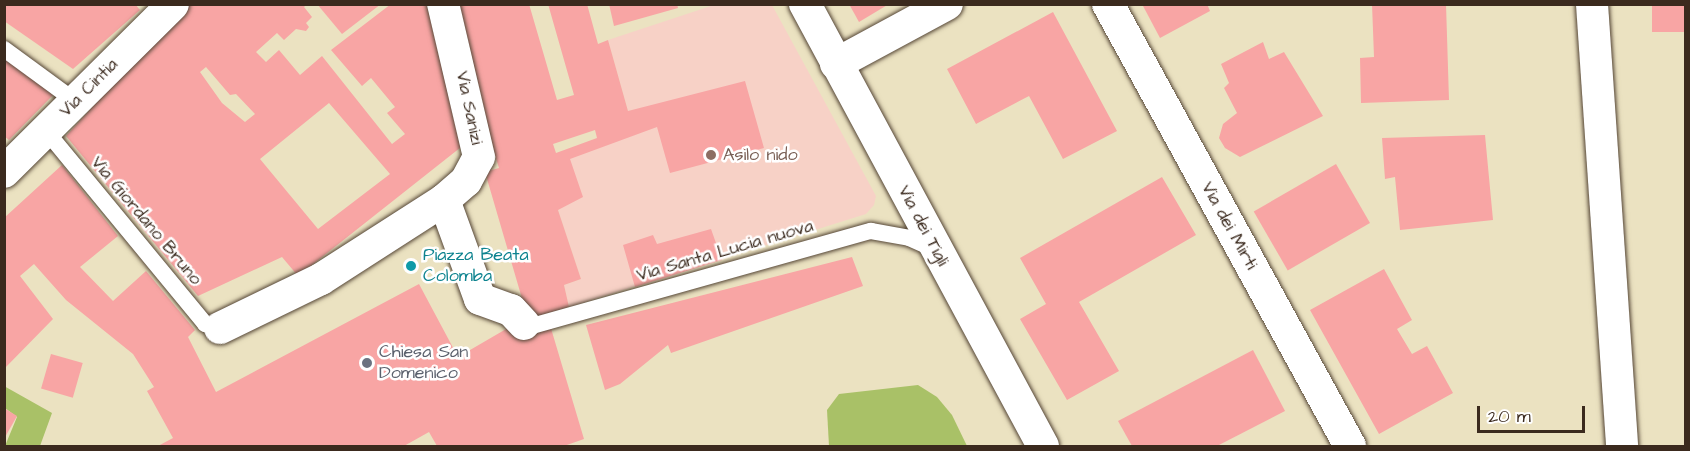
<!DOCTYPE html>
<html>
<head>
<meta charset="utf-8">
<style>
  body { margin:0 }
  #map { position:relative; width:1690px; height:451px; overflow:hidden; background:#ebe2c1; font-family:"Architects Daughter",sans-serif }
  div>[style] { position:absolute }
  .built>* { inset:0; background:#f7d1c6 }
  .green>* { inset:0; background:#a9c167 }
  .building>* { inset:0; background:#f8a5a4; transform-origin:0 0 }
  .roads { filter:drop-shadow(0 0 2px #554636) drop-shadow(0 0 2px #554636) }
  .service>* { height:16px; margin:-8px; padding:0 8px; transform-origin:8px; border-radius:8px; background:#fff }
  .minor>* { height:32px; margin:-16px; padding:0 16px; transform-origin:16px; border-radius:16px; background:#fff }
  .dots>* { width:16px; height:16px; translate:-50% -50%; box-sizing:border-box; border:3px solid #fff; border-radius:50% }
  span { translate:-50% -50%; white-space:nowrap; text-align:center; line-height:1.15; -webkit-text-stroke:5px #fff; paint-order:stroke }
  .street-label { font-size:18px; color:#3b2a1e }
  .education-label { font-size:18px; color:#785e54 }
  .left { translate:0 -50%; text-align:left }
  .culture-label { font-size:18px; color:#0d838f }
  .worship-label { font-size:18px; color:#5b616d }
  .frame { position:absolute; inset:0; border:6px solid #3b2a1e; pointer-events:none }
  .scale { position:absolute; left:1477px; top:406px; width:108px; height:27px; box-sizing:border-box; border:3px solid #3b2a1e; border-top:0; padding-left:8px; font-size:18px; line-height:21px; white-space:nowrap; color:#3b2a1e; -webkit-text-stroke:4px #fff; paint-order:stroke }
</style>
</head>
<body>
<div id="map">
  <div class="built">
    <div style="clip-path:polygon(717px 4px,772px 5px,876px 196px,874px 205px,866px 214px,569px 307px,564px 285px,581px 279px,558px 210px,567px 150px,632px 125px,608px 40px)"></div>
  </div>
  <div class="green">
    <div style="clip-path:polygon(918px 385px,937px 397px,952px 415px,967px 446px,829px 446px,827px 410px,839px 394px)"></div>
    <div style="clip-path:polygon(4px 386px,52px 413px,40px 446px,5px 446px,17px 417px,5px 408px)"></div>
  </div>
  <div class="building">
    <div style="clip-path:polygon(4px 4px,135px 4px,140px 10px,73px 69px,4px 21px)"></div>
    <div style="clip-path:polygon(evenodd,187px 4px,307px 4px,304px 7px,312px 17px,306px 23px,309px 27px,306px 31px,296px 29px,284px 40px,277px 33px,256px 52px,266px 62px,279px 50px,300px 75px,322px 56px,392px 144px,405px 134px,387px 113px,395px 107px,371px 78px,362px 86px,331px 50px,391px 4px,426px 4px,470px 140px,298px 276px,282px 257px,198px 296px,66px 136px,187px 4px,206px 67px,230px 95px,236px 94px,255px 114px,245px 122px,222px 103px,200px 72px,206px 67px,187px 4px,329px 103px,390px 174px,318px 229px,260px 159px,329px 103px)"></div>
    <div style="clip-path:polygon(317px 4px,381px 4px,342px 34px)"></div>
    <div style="clip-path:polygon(evenodd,447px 4px,529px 4px,557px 100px,574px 95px,548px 4px,587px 4px,598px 44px,608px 40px,628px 111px,745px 81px,764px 148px,670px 173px,657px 127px,570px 159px,583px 197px,558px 210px,581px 279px,564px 285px,569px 307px,528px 319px,485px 172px,499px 168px,447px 4px,595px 130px,597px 138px,556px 153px,553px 144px,595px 130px)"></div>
    <div style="clip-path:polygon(609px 4px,677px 4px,678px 8px,614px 26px)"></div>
    <div style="clip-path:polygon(849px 4px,889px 4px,859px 22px)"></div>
    <div style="clip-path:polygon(1142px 4px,1207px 4px,1210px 11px,1160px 38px)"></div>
    <div style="clip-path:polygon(1372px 4px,1446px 4px,1449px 100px,1361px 103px,1360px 58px,1374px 57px)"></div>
    <div style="left:1652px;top:4px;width:34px;height:28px"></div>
    <div style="clip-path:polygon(1053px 12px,1117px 131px,1063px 159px,1029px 96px,976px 124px,947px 69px)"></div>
    <div style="clip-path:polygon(1263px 42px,1269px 59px,1284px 52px,1323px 116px,1240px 157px,1225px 148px,1219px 138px,1223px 124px,1237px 113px,1224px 88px,1229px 83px,1221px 64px)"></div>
    <div style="clip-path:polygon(4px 58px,54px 94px,9px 140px,4px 136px)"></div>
    <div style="clip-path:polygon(1485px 135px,1493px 220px,1400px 230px,1395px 177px,1385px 179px,1382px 138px)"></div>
    <div style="left:1336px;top:164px;width:68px;height:95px;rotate:60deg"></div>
    <div style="clip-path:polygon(62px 165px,118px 236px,80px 267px,113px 301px,146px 271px,195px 330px,188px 337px,216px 392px,419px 284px,458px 357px,513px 325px,550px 325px,584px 439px,564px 446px,437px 446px,429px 432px,404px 446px,158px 446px,173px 438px,147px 391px,154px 387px,133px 354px,66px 300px,34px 264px,20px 276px,53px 319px,4px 369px,4px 218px)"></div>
    <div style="clip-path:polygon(1162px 177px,1196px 235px,1079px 302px,1119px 371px,1067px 400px,1020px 319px,1046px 304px,1020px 258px)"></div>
    <div style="clip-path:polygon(711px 229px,722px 260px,635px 287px,623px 245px,653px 235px,657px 244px)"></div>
    <div style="clip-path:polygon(852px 257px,863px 286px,671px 353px,668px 345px,620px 384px,605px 390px,586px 325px)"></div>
    <div style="clip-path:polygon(1384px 269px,1412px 320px,1397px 329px,1412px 354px,1427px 346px,1453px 393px,1379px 434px,1310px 310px)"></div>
    <div style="clip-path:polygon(1253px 350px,1285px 411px,1217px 446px,1132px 446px,1118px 421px)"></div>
    <div style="left:51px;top:354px;width:33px;height:36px;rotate:16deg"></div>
    <div style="clip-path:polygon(4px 408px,17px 416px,4px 439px)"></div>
  </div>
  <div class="roads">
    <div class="service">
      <div style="left:4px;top:49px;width:88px;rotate:36.2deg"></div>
      <div style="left:47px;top:132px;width:249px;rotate:50.5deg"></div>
      <div style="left:205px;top:324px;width:16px;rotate:15deg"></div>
      <div style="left:524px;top:324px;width:8px;rotate:14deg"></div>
      <div style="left:532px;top:326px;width:352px;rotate:-15.7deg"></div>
      <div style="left:871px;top:231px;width:39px;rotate:10deg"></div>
      <div style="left:909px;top:238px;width:30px;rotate:24deg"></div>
    </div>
    <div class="minor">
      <div style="left:805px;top:4px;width:502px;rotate:61.7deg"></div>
      <div style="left:1108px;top:4px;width:504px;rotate:61.3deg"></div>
      <div style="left:1592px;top:4px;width:443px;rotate:86.1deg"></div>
      <div style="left:836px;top:64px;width:126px;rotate:-28.4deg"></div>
      <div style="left:4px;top:172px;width:238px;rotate:-44.8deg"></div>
      <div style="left:444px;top:200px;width:105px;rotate:70deg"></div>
      <div style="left:480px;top:299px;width:33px;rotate:20deg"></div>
      <div style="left:511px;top:310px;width:19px;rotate:47deg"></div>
      <div style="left:220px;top:328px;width:112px;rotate:-25.9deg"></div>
      <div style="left:321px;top:279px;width:146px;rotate:-32.7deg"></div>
      <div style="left:444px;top:200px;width:29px;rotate:-41deg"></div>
      <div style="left:466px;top:181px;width:27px;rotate:-62deg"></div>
      <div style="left:479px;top:157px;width:157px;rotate:-103.2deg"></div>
    </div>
  </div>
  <div class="dots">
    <div style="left:711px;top:155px;background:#8d6e63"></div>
    <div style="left:411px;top:266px;background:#0f9aa8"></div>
    <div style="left:367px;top:363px;background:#6b7280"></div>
  </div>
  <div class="street-label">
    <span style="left:89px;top:88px;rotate:-45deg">Via Cintia</span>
    <span style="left:469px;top:108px;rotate:78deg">Via Sanizi</span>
    <span style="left:146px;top:221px;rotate:50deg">Via Giordano Bruno</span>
    <span style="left:923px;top:226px;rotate:62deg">Via dei Tigli</span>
    <span style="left:1229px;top:226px;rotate:61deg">Via dei Mirti</span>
    <span style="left:725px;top:251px;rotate:-16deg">Via Santa Lucia nuova</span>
  </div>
  <div class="education-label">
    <span class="left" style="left:723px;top:155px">Asilo nido</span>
  </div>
  <div class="culture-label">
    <span class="left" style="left:423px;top:266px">Piazza Beata<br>Colomba</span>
  </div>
  <div class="worship-label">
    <span class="left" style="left:379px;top:363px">Chiesa San<br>Domenico</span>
  </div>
  <div class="frame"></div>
  <div class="scale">20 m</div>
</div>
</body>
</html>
